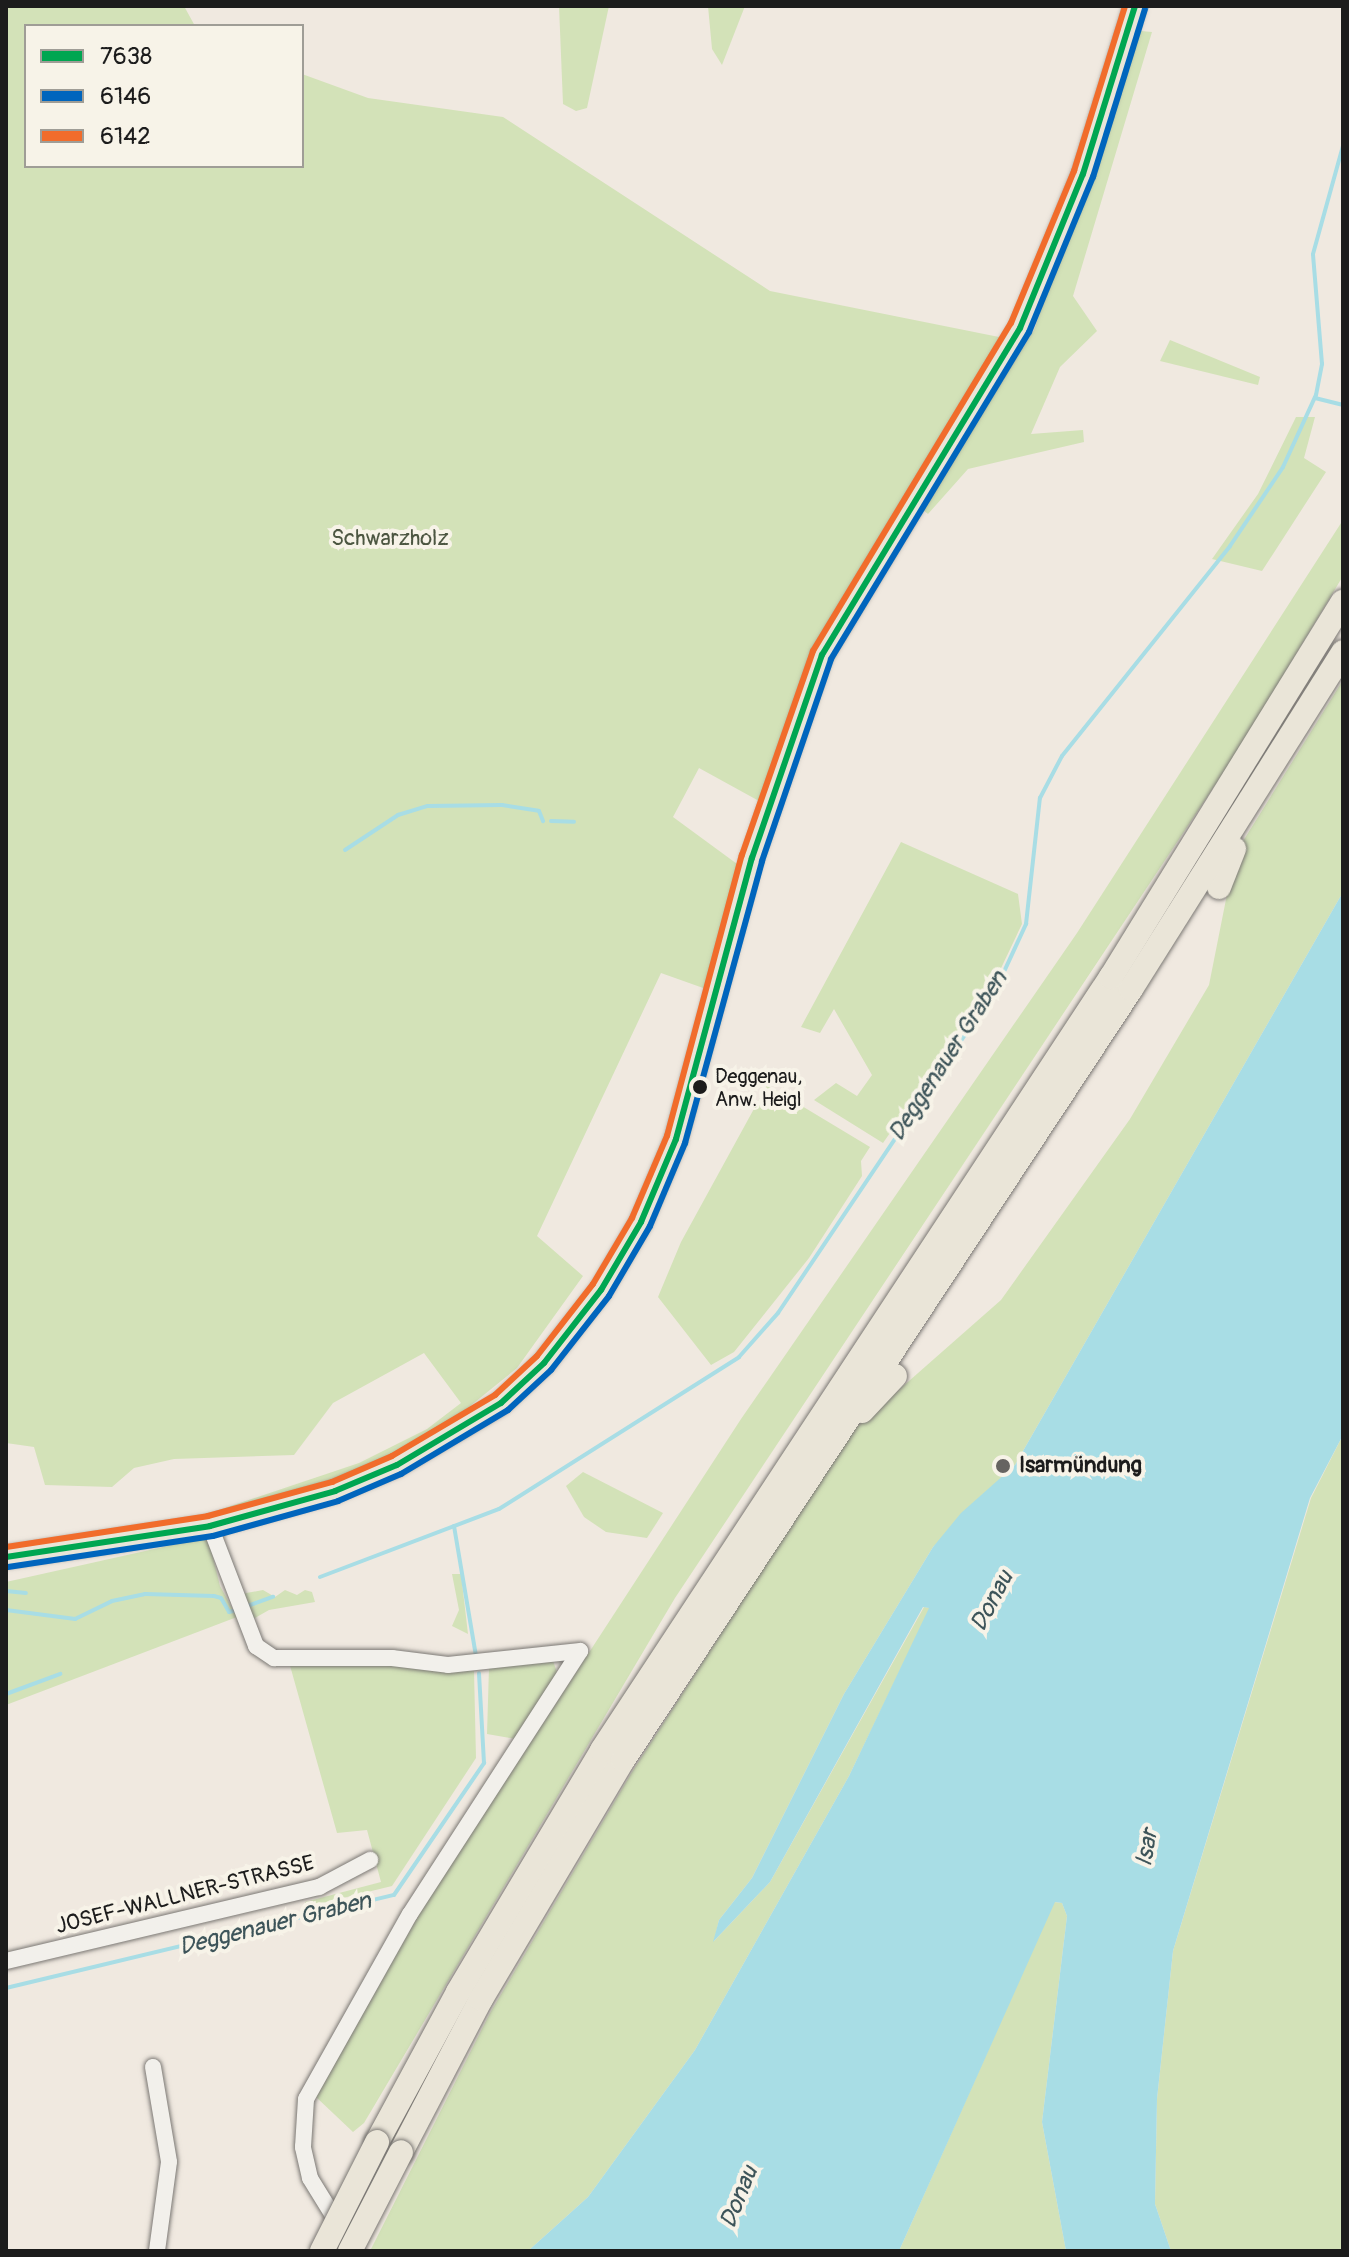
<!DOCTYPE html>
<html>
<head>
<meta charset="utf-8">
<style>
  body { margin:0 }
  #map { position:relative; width:1349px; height:2257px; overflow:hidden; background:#f0e9e0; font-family:Pangolin,sans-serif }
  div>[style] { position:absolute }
  .green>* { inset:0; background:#d3e2b8 }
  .water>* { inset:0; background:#a8dde5 }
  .stream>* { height:4px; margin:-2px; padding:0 2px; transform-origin:2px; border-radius:2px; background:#a8dde5 }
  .roads { filter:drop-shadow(0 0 2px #7b7874) drop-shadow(0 0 2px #7b7874) }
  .minor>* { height:16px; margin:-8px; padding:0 8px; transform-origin:8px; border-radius:8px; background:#f2f0eb }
  .major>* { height:20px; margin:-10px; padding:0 10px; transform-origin:10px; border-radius:10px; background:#eae5d8 }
  .highway>* { height:24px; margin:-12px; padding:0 12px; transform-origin:12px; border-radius:12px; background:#eae5d8 }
  .bridges { filter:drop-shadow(0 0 2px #7b7874) drop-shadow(0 0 2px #7b7874) }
  .highway-bridge>* { height:24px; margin:-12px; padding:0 12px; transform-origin:12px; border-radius:12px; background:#eae5d8 }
  .bus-1>* { height:6px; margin:-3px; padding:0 3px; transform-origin:3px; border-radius:3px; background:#00a651 }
  .bus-2>* { height:6px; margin:-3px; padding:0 3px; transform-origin:3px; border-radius:3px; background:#0065bd }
  .bus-3>* { height:6px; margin:-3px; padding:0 3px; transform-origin:3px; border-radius:3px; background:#f16c2b }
  .dots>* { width:22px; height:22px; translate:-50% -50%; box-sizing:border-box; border:4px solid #f7f3e8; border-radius:50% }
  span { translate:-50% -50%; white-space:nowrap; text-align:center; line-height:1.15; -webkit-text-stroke:8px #f7f3e8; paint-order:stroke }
  .bus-label { font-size:20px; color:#1c1c1c }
  .left { translate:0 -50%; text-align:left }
  .park-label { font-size:22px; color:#4c5641 }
  .poi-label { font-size:22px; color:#1c1c1c; font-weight:700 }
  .street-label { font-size:22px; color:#1c1c1c }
  .water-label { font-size:24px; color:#3d5459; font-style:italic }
  .frame { position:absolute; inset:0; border:8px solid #1c1c1c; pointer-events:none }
  .legend { position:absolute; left:24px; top:24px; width:280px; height:144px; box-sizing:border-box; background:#f7f3e8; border:2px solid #9f9d96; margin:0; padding:10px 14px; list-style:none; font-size:24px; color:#1c1c1c }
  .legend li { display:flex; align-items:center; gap:16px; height:40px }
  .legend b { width:40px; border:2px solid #9f9d96 }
</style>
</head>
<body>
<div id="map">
  <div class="green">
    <div style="clip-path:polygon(6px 6px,184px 6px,195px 26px,26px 26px,26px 166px,302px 166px,302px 74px,368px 98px,503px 117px,770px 291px,1014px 340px,821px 657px,768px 806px,699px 768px,673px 817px,748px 872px,706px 989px,661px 973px,537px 1236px,583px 1276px,517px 1368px,464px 1411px,403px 1449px,333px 1479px,207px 1514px,359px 1463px,427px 1429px,461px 1403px,424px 1353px,333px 1403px,294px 1455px,174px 1459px,134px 1468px,112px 1487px,45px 1485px,34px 1447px,6px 1443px)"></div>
    <div style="clip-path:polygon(559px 6px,609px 6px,587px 108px,576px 111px,563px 104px)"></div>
    <div style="clip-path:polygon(708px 6px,745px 6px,722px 65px,712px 49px)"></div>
    <div style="clip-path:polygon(1141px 31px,1152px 32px,1073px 296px,1097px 331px,1060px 367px,1031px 434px,1083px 430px,1084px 442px,968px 469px,928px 514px,923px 510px,1034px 330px)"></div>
    <div style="clip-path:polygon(1170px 340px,1260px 377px,1258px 385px,1160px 361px)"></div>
    <div style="clip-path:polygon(1296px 417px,1315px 417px,1304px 458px,1326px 472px,1262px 571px,1212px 559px,1258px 494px)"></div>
    <div style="clip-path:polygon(1343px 520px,1343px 576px,1237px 752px,675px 1598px,364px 2123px,353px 2132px,316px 2097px,422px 1909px,741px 1419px,1077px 933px)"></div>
    <div style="clip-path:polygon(1343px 680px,1343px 892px,1015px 1465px,933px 1547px,844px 1694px,752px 1878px,719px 1920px,714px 1941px,770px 1882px,924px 1607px,930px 1608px,849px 1776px,695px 2050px,588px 2197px,528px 2251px,370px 2251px,490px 2013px,632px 1772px,851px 1432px,1001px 1300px,1130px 1119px,1209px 985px,1235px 854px)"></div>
    <div style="clip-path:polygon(901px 842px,1018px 894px,1022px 924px,993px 985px,883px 1143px,814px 1100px,836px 1083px,857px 1096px,872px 1075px,834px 1009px,820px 1033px,801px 1027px)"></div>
    <div style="clip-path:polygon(767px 1085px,870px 1147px,861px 1161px,862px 1176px,809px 1258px,734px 1352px,711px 1365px,658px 1297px,681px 1242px)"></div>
    <div style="clip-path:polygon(1343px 1435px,1343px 2251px,1171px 2251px,1155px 2204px,1157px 2099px,1173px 1951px,1311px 1498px)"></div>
    <div style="clip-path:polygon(583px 1472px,663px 1513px,647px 1538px,606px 1532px,584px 1517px,566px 1486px)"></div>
    <div style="clip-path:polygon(208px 1537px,220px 1586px,237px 1617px,6px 1705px,6px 1582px)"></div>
    <div style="clip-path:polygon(452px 1574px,461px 1574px,468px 1634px,452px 1626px,459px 1610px)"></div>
    <div style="clip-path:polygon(263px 1590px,275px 1597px,285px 1590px,297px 1595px,305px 1590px,312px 1592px,315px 1602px,269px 1610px,253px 1619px,241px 1594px)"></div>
    <div style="clip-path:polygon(335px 1659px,474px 1671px,476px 1758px,392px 1886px,306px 1907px,305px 1902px,381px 1882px,367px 1830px,337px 1833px,289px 1662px)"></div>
    <div style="clip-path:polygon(553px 1661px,558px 1675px,516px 1739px,487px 1734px,489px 1667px)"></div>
    <div style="clip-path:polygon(1054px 1902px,1062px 1903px,1067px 1916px,1042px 2122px,1066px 2251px,899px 2251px)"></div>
  </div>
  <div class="water">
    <div style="clip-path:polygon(1343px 892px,1343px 1435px,1310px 1498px,1173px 1951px,1157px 2099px,1155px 2204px,1171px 2251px,1066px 2251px,1042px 2122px,1067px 1916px,1062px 1903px,1055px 1902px,899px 2251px,528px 2251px,588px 2197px,695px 2050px,849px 1776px,929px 1608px,923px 1607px,770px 1882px,713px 1942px,719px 1920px,752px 1878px,844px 1694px,933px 1547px,961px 1513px,1015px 1465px)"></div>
  </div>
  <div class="stream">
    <div style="left:1315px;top:398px;width:29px;rotate:14deg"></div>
    <div style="left:551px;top:821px;width:23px;rotate:2deg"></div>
    <div style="left:345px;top:850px;width:64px;rotate:-33.4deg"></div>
    <div style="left:398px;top:815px;width:31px;rotate:-17deg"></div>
    <div style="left:428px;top:806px;width:74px;rotate:-0.8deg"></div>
    <div style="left:502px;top:805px;width:37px;rotate:9deg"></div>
    <div style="left:539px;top:811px;width:11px;rotate:68deg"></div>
    <div style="left:454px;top:1526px;width:132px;rotate:80.4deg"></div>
    <div style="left:320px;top:1577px;width:191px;rotate:-20.8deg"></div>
    <div style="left:499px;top:1509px;width:284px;rotate:-32.3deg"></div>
    <div style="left:739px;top:1357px;width:59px;rotate:-48.4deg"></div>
    <div style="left:778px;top:1313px;width:391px;rotate:-56.1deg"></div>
    <div style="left:996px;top:989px;width:72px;rotate:-65.2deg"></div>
    <div style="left:1026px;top:924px;width:127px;rotate:-83.7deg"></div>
    <div style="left:1040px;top:798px;width:47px;rotate:-62.4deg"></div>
    <div style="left:1062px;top:756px;width:269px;rotate:-51.3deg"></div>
    <div style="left:1230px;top:546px;width:95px;rotate:-56.1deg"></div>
    <div style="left:1283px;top:467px;width:79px;rotate:-65.4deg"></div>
    <div style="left:1316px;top:395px;width:32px;rotate:-79deg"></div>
    <div style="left:1322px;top:364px;width:110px;rotate:-94.7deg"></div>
    <div style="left:1313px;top:254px;width:112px;rotate:-74.5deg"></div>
    <div style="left:6px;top:1591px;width:20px;rotate:6deg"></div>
    <div style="left:245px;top:1607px;width:30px;rotate:-20deg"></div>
    <div style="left:6px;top:1610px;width:70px;rotate:7.4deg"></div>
    <div style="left:75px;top:1619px;width:41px;rotate:-25.9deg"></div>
    <div style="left:112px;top:1601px;width:34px;rotate:-12deg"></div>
    <div style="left:145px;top:1594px;width:69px;rotate:1.7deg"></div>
    <div style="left:214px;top:1596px;width:7px;rotate:16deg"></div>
    <div style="left:221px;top:1598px;width:16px;rotate:60deg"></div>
    <div style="left:229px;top:1612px;width:8px;rotate:-14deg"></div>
    <div style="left:6px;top:1694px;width:58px;rotate:-20.3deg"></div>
    <div style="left:6px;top:1988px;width:399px;rotate:-13.5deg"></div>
    <div style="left:394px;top:1895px;width:160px;rotate:-55.7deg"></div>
    <div style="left:484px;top:1763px;width:90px;rotate:-93.2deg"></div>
  </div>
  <div class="roads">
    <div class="minor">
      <div style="left:210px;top:1526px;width:129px;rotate:69deg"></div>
      <div style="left:256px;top:1646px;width:22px;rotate:34deg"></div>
      <div style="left:274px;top:1658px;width:118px"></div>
      <div style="left:392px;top:1658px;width:56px;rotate:7.1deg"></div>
      <div style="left:448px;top:1665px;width:133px;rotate:-6.1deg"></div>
      <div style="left:6px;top:1961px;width:322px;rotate:-13.3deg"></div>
      <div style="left:319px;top:1887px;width:58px;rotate:-27.9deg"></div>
      <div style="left:153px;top:2067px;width:96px;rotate:80.4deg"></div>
      <div style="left:169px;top:2162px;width:90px;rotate:97.7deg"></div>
      <div style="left:355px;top:2251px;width:86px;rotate:-121.7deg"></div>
      <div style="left:310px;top:2178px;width:32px;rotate:-103deg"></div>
      <div style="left:303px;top:2147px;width:48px;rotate:-86.4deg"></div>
      <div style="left:306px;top:2099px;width:212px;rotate:-60.7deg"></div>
      <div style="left:410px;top:1914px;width:313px;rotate:-57.1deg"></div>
    </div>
    <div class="major">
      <div style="left:6px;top:1557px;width:206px;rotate:-8.6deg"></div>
      <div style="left:210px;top:1526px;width:130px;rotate:-15.6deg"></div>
      <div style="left:335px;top:1491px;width:67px;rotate:-22.8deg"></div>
      <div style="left:397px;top:1465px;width:121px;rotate:-30.8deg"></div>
      <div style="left:501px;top:1403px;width:59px;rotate:-42.9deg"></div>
      <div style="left:544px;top:1363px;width:93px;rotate:-52deg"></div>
      <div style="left:601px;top:1290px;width:79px;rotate:-59.5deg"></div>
      <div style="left:641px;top:1222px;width:90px;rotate:-67.1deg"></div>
      <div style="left:676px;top:1139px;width:291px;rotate:-74.9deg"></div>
      <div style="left:752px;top:858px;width:215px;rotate:-71deg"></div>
      <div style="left:822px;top:655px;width:382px;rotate:-58.8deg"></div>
      <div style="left:1020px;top:328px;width:166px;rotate:-67.8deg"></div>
      <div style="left:1083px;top:174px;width:176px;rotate:-72.8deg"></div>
    </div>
    <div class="highway">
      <div style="left:1219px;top:887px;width:41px;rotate:-68.5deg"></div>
      <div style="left:862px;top:1411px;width:48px;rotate:-46.7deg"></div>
      <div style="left:377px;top:2142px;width:170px;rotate:-61.6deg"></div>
      <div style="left:458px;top:1992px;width:282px;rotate:-59.2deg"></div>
      <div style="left:602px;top:1750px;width:926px;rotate:-56.64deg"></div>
      <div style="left:1111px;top:977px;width:441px;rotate:-58.3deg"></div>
      <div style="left:401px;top:2152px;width:173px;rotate:-62.4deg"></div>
      <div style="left:481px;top:1999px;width:278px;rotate:-59.3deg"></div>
      <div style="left:623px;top:1760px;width:923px;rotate:-56.62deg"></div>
      <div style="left:1131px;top:989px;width:398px;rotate:-57.8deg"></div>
    </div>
  </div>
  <div class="bridges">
    <div class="highway-bridge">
      <div style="left:322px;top:2251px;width:122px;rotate:-63.2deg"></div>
      <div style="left:350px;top:2251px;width:111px;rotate:-62.7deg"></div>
    </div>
  </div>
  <div class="bus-1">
    <div style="left:6px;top:1557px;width:206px;rotate:-8.6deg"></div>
    <div style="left:210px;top:1526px;width:130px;rotate:-15.6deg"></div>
    <div style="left:335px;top:1491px;width:67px;rotate:-22.8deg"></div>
    <div style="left:397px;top:1465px;width:121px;rotate:-30.8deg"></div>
    <div style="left:501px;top:1403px;width:59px;rotate:-42.9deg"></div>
    <div style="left:544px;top:1363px;width:93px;rotate:-52deg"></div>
    <div style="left:601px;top:1290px;width:79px;rotate:-59.5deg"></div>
    <div style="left:641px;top:1222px;width:90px;rotate:-67.1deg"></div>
    <div style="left:676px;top:1139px;width:291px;rotate:-74.9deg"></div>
    <div style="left:752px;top:858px;width:215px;rotate:-71deg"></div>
    <div style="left:822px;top:655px;width:382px;rotate:-58.8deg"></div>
    <div style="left:1020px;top:328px;width:166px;rotate:-67.8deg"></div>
    <div style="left:1083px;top:174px;width:176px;rotate:-72.8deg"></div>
  </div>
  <div class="bus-2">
    <div style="left:8px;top:1567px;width:207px;rotate:-8.6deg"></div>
    <div style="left:213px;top:1536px;width:130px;rotate:-15.6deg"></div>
    <div style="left:338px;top:1501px;width:69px;rotate:-23.2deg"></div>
    <div style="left:401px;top:1474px;width:125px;rotate:-30.9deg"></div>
    <div style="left:508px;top:1410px;width:59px;rotate:-42.9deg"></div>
    <div style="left:551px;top:1370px;width:94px;rotate:-51.9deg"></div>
    <div style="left:609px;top:1296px;width:81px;rotate:-59.6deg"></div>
    <div style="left:650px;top:1226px;width:90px;rotate:-67.1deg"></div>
    <div style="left:685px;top:1143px;width:292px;rotate:-74.7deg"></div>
    <div style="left:762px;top:861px;width:213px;rotate:-71.1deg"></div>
    <div style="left:831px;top:659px;width:382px;rotate:-58.8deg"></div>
    <div style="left:1029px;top:332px;width:168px;rotate:-67.6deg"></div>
    <div style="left:1093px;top:177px;width:176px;rotate:-72.8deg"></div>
  </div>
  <div class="bus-3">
    <div style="left:6px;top:1547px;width:204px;rotate:-8.7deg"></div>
    <div style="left:208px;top:1516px;width:129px;rotate:-15.3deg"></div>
    <div style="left:332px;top:1482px;width:65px;rotate:-23.4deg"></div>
    <div style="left:392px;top:1456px;width:120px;rotate:-30.6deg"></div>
    <div style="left:495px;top:1395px;width:57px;rotate:-42.9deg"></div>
    <div style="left:537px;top:1356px;width:91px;rotate:-52.1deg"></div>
    <div style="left:593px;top:1284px;width:77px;rotate:-59.4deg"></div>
    <div style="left:632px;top:1218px;width:89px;rotate:-66.9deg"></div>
    <div style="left:667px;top:1136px;width:291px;rotate:-75.1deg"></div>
    <div style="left:742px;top:855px;width:216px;rotate:-70.8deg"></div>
    <div style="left:813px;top:651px;width:383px;rotate:-58.9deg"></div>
    <div style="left:1011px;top:323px;width:165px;rotate:-67.5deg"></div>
    <div style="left:1074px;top:171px;width:173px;rotate:-72.8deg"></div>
  </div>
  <div class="dots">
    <div style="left:700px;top:1087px;background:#1c1c1c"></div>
    <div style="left:1003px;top:1466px;background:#666461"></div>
  </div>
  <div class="bus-label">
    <span class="left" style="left:715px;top:1088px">Deggenau,<br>Anw. Heigl</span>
  </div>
  <div class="park-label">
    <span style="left:390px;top:539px">Schwarzholz</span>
  </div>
  <div class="poi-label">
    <span class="left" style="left:1019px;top:1466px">Isarmündung</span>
  </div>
  <div class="street-label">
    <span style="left:185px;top:1895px;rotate:-14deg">JOSEF-WALLNER-STRASSE</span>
  </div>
  <div class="water-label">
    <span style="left:948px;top:1056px;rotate:-57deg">Deggenauer Graben</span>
    <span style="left:992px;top:1601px;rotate:-62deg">Donau</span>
    <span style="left:1147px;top:1848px;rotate:-80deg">Isar</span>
    <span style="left:275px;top:1924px;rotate:-14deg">Deggenauer Graben</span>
    <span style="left:739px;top:2197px;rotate:-68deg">Donau</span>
  </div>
  <div class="frame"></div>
  <ul class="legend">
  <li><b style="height:10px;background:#00a651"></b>7638</li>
  <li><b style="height:10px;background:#0065bd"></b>6146</li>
  <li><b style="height:10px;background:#f16c2b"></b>6142</li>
  </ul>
</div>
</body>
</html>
